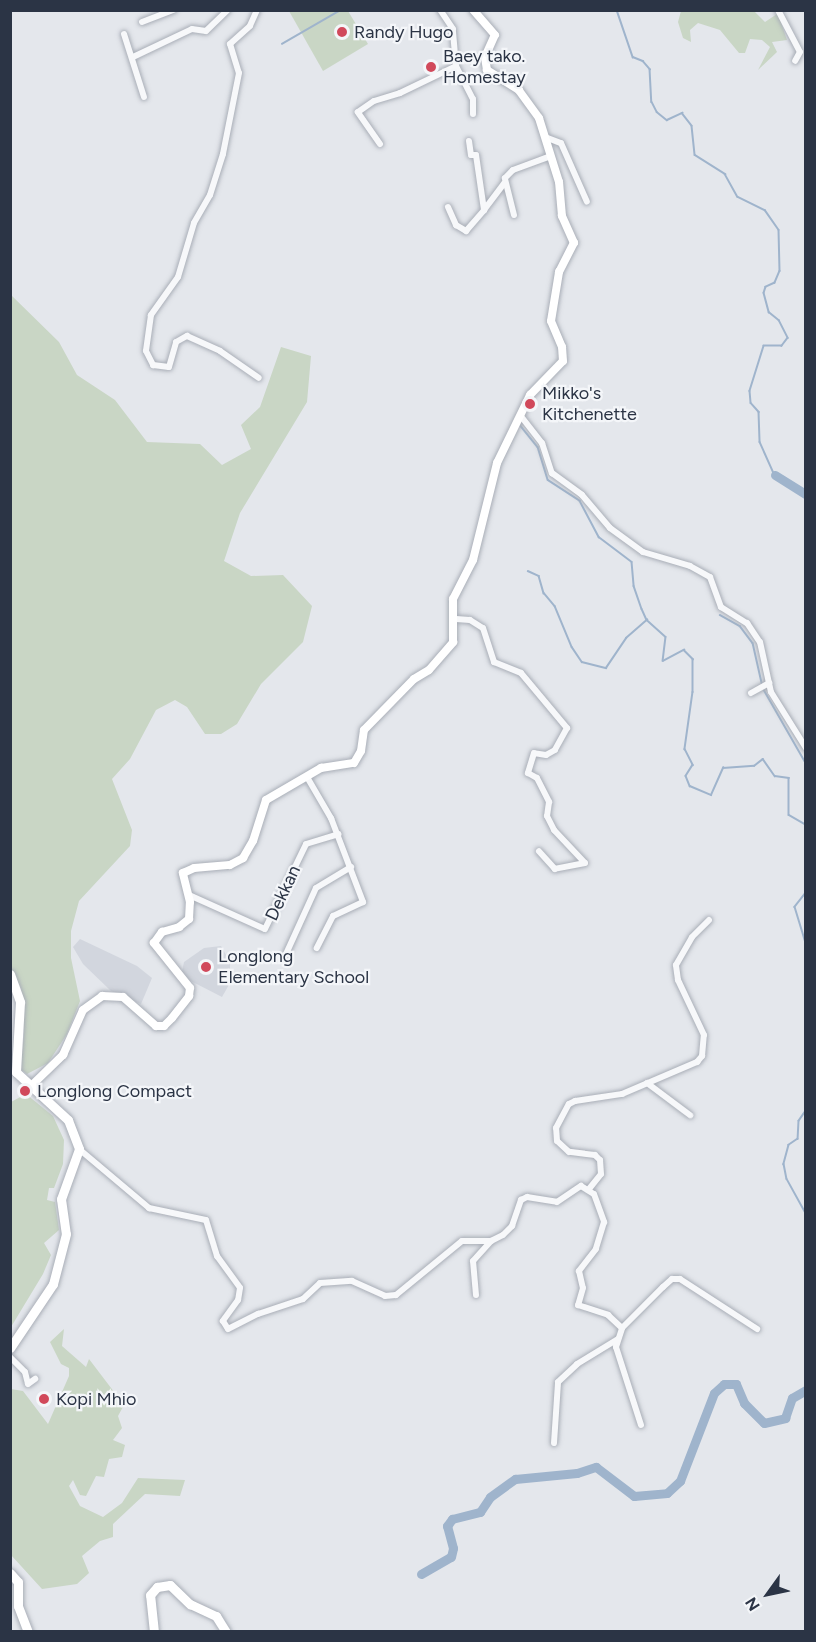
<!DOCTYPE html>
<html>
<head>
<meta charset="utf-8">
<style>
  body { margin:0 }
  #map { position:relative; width:816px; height:1642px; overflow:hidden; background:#e4e7ec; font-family:Figtree,sans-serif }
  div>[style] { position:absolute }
  .built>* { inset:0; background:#d2d6de }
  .green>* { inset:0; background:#c9d6c5 }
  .stream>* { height:1.5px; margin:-0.75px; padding:0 0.75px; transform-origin:0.75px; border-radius:0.75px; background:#9fb4cc }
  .river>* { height:9px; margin:-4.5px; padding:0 4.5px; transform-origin:4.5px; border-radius:4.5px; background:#9fb4cc }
  .roads { filter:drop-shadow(0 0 2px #a9aeb7) drop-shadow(0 0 2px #a9aeb7) }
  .minor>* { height:6px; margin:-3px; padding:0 3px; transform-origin:3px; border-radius:3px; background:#f7f8fa }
  .secondary>* { height:8px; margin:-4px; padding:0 4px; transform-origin:4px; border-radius:4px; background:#fff }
  .primary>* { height:9px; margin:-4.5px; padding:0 4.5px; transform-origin:4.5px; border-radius:4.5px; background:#fff }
  .dots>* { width:16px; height:16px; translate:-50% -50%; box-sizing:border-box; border:3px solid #f4f6f9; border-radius:50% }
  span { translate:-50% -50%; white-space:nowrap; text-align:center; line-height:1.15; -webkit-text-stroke:4.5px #f4f6f9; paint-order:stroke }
  .poi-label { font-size:18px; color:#2b3445 }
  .left { translate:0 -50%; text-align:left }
  .street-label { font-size:18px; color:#2b3445 }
  .frame { position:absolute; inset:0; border:12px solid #2b3445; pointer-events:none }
  .north { position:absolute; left:738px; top:1564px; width:60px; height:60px; -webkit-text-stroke:4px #f4f6f9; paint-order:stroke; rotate:237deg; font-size:16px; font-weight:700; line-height:24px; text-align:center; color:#2b3445 }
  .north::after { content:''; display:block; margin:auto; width:21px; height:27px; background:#2b3445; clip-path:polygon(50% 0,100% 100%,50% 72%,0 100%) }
</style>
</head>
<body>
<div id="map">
  <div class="built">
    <div style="clip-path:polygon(80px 939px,137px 966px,152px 978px,141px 1004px,111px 991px,83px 964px,73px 947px)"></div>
    <div style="clip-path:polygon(221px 946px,230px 962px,230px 983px,222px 997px,189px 980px,182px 972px,184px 962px,204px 948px)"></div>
  </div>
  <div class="green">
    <div style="clip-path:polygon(727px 10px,754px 11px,765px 22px,777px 14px,779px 17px,787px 40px,772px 42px,777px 52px,758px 70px,770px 47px,762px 40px,750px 39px,745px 53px,739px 53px,720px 30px,698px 23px,690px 30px,691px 42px,683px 38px,678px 22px,681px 11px)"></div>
    <div style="clip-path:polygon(289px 11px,348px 11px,368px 44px,323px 71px)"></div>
    <div style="clip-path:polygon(10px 294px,59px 342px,77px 375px,115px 400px,147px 442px,200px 444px,222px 465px,251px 449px,241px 425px,260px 407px,281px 347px,311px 356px,307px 402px,240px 513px,224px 561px,251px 576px,283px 575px,312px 606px,303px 642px,261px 684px,237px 724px,221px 734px,205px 734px,187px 707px,175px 700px,156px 710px,130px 759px,112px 779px,132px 830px,130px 846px,79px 901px,71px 931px,71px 958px,80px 1001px,67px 1034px,48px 1063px,27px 1074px,19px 1068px,24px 1037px,21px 988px,10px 969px)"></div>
    <div style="clip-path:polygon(26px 1094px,53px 1116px,64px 1140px,63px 1164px,54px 1188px,49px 1188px,47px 1200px,55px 1202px,59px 1230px,44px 1243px,51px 1255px,43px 1274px,11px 1327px,11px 1102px)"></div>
    <div style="clip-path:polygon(64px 1329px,62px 1346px,86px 1367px,89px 1359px,124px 1405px,118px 1416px,122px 1428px,113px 1440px,125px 1445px,122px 1457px,109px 1459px,104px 1477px,96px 1476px,86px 1496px,80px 1495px,73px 1480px,69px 1486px,80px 1506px,103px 1517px,122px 1503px,138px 1478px,185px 1480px,180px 1496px,145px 1494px,113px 1524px,113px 1537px,100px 1541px,82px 1556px,89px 1573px,77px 1584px,42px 1589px,11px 1555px,11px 1389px,23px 1391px,48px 1424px,69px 1376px,69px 1368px,61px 1364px,50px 1342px)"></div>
  </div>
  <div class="stream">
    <div style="left:617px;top:10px;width:50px;rotate:71.2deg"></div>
    <div style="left:633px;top:57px;width:11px;rotate:22deg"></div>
    <div style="left:643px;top:61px;width:11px;rotate:49deg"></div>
    <div style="left:650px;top:69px;width:33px;rotate:87deg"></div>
    <div style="left:652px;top:102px;width:11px;rotate:63deg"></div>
    <div style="left:657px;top:112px;width:13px;rotate:39deg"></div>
    <div style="left:667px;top:120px;width:17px;rotate:-25deg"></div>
    <div style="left:682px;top:113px;width:16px;rotate:52deg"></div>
    <div style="left:692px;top:126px;width:29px;rotate:84deg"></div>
    <div style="left:695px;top:155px;width:36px;rotate:32deg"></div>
    <div style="left:725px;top:174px;width:26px;rotate:61deg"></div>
    <div style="left:738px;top:197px;width:30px;rotate:26deg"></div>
    <div style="left:765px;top:210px;width:24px;rotate:55deg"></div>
    <div style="left:779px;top:230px;width:41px;rotate:88.6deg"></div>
    <div style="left:780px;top:271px;width:13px;rotate:113deg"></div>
    <div style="left:775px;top:283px;width:10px;rotate:156deg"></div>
    <div style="left:766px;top:287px;width:6px;rotate:108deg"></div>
    <div style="left:764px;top:293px;width:20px;rotate:75deg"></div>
    <div style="left:769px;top:312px;width:13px;rotate:39deg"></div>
    <div style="left:779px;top:320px;width:20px;rotate:63deg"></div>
    <div style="left:788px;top:338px;width:10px;rotate:127deg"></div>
    <div style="left:782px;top:346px;width:18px;rotate:180deg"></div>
    <div style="left:764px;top:346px;width:47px;rotate:107.3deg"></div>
    <div style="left:750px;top:391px;width:12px;rotate:85deg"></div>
    <div style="left:751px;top:403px;width:12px;rotate:48deg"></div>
    <div style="left:759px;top:412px;width:30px;rotate:88deg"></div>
    <div style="left:760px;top:442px;width:36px;rotate:66deg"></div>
    <div style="left:282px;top:44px;width:68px;rotate:-30deg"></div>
    <div style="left:520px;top:425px;width:28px;rotate:51deg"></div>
    <div style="left:538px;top:447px;width:34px;rotate:73deg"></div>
    <div style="left:548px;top:480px;width:38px;rotate:33deg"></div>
    <div style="left:580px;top:501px;width:41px;rotate:62.2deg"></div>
    <div style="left:599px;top:537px;width:41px;rotate:37.1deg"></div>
    <div style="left:632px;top:562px;width:24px;rotate:85deg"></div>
    <div style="left:634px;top:586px;width:24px;rotate:71deg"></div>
    <div style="left:642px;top:609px;width:12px;rotate:66deg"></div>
    <div style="left:647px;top:620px;width:25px;rotate:42deg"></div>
    <div style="left:666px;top:637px;width:24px;rotate:97deg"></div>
    <div style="left:663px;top:661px;width:24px;rotate:-28deg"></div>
    <div style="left:684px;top:650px;width:13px;rotate:45deg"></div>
    <div style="left:693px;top:659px;width:33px;rotate:90deg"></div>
    <div style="left:693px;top:692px;width:58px;rotate:98deg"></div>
    <div style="left:685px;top:749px;width:18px;rotate:63deg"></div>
    <div style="left:693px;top:765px;width:13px;rotate:122deg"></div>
    <div style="left:686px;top:776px;width:11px;rotate:68deg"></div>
    <div style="left:690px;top:786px;width:23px;rotate:23deg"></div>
    <div style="left:711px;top:795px;width:30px;rotate:-66deg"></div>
    <div style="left:723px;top:768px;width:31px;rotate:-4deg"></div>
    <div style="left:754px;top:766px;width:11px;rotate:-38deg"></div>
    <div style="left:763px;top:759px;width:21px;rotate:55deg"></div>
    <div style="left:775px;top:776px;width:14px;rotate:8deg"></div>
    <div style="left:789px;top:778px;width:37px;rotate:90deg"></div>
    <div style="left:789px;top:815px;width:20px;rotate:30deg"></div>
    <div style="left:528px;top:571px;width:12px;rotate:24deg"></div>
    <div style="left:539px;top:576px;width:18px;rotate:74deg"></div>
    <div style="left:544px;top:593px;width:17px;rotate:50deg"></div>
    <div style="left:555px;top:606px;width:44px;rotate:67.5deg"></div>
    <div style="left:572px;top:647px;width:18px;rotate:56deg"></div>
    <div style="left:582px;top:662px;width:25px;rotate:14deg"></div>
    <div style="left:606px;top:668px;width:36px;rotate:-56deg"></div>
    <div style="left:626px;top:638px;width:28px;rotate:-41deg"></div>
    <div style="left:720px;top:615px;width:23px;rotate:29deg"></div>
    <div style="left:740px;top:626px;width:21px;rotate:53deg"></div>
    <div style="left:753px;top:643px;width:41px;rotate:77.3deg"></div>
    <div style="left:763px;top:688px;width:86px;rotate:60.2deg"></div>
    <div style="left:806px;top:893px;width:18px;rotate:128deg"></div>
    <div style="left:795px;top:907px;width:37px;rotate:73deg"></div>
    <div style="left:806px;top:1111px;width:12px;rotate:125deg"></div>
    <div style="left:799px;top:1121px;width:18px;rotate:93deg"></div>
    <div style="left:798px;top:1139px;width:11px;rotate:146deg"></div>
    <div style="left:789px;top:1145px;width:20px;rotate:105deg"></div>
    <div style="left:784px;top:1164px;width:15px;rotate:79deg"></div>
    <div style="left:787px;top:1179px;width:39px;rotate:61deg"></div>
  </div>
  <div class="river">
    <div style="left:775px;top:475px;width:36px;rotate:32deg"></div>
    <div style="left:421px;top:1574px;width:34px;rotate:-30deg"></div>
    <div style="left:451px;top:1557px;width:9px;rotate:-77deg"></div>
    <div style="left:453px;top:1548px;width:23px;rotate:-105deg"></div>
    <div style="left:447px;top:1526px;width:9px;rotate:-54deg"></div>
    <div style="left:452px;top:1519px;width:29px;rotate:-14deg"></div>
    <div style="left:480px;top:1512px;width:18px;rotate:-56deg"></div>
    <div style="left:490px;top:1497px;width:31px;rotate:-36deg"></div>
    <div style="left:515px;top:1479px;width:62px;rotate:-5.5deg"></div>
    <div style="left:577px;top:1473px;width:20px;rotate:-18deg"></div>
    <div style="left:596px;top:1467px;width:48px;rotate:37.3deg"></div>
    <div style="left:634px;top:1496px;width:33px;rotate:-5deg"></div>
    <div style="left:667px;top:1493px;width:18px;rotate:-43deg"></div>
    <div style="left:680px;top:1481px;width:94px;rotate:-68.9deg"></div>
    <div style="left:714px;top:1393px;width:13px;rotate:-42deg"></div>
    <div style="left:724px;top:1384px;width:12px"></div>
    <div style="left:736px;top:1384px;width:21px;rotate:67deg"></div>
    <div style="left:744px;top:1403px;width:28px;rotate:45deg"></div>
    <div style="left:764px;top:1423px;width:22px;rotate:-13deg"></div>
    <div style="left:785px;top:1418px;width:21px;rotate:-71deg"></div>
    <div style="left:792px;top:1398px;width:16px;rotate:-30deg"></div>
  </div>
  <div class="roads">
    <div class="minor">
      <div style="left:257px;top:10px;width:17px;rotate:114deg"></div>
      <div style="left:250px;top:26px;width:27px;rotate:138deg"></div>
      <div style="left:230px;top:44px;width:30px;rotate:73deg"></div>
      <div style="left:239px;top:73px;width:83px;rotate:101.2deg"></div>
      <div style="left:223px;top:154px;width:43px;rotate:107.6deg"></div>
      <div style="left:210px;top:195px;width:32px;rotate:120deg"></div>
      <div style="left:194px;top:223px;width:56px;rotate:106.5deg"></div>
      <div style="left:178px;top:277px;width:47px;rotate:125.4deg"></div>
      <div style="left:151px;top:315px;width:36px;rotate:98deg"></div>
      <div style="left:146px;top:351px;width:16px;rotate:63deg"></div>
      <div style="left:153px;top:365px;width:16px;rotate:7deg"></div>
      <div style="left:169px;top:367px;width:26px;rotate:-74deg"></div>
      <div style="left:176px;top:342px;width:13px;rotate:-29deg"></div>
      <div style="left:187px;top:336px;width:36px;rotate:24deg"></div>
      <div style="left:220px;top:351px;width:47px;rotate:34.7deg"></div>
      <div style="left:778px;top:10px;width:47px;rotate:62.4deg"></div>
      <div style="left:800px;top:52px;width:10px;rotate:119deg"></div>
      <div style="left:142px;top:22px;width:34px;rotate:-21deg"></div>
      <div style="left:124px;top:34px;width:66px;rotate:72.4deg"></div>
      <div style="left:133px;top:57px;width:65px;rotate:-25.4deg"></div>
      <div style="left:192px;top:29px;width:14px;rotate:8deg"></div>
      <div style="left:206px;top:31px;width:30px;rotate:-44deg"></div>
      <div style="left:456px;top:66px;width:37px;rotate:63deg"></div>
      <div style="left:473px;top:99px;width:15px;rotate:90deg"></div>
      <div style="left:545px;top:137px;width:17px;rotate:21deg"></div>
      <div style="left:561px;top:143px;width:64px;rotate:66.2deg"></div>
      <div style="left:469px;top:141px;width:14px;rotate:82deg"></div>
      <div style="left:471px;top:155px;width:5px"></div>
      <div style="left:476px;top:155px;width:56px;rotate:81.7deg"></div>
      <div style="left:484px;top:210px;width:34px;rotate:-53deg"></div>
      <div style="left:380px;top:144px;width:39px;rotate:-125deg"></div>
      <div style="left:358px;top:112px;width:19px;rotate:-35deg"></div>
      <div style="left:374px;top:101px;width:27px;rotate:-17deg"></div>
      <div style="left:400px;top:93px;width:62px;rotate:-25.7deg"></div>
      <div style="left:456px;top:66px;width:37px;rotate:-95deg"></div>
      <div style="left:453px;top:29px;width:23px;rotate:-124deg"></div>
      <div style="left:448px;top:207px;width:20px;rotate:66deg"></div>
      <div style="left:456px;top:225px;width:12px;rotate:31deg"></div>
      <div style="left:466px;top:231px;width:28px;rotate:-49deg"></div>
      <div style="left:514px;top:215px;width:38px;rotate:-104deg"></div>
      <div style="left:505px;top:178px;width:11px;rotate:-45deg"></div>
      <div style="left:513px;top:170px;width:40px;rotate:-20.2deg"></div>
      <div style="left:520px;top:415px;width:36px;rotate:52deg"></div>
      <div style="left:542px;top:443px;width:32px;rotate:72deg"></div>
      <div style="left:552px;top:473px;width:37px;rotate:36deg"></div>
      <div style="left:582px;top:495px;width:43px;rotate:49.7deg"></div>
      <div style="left:610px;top:528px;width:41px;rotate:36deg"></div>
      <div style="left:643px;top:552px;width:49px;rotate:16.6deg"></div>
      <div style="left:690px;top:566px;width:23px;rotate:29deg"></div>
      <div style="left:710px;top:577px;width:32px;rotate:70deg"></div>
      <div style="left:721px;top:607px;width:31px;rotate:32deg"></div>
      <div style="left:747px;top:623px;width:23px;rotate:56deg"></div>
      <div style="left:760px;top:642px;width:51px;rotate:77.6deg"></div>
      <div style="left:771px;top:692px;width:66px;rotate:58deg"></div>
      <div style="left:456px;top:619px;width:14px;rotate:4deg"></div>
      <div style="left:470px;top:620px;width:15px;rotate:32deg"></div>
      <div style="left:483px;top:628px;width:36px;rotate:72deg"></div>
      <div style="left:494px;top:662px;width:29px;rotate:22deg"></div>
      <div style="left:521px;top:673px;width:72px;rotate:50.1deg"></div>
      <div style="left:567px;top:728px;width:25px;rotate:119deg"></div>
      <div style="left:555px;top:750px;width:10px;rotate:151deg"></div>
      <div style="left:546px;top:755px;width:12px;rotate:-171deg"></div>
      <div style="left:534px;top:753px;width:21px;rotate:107deg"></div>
      <div style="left:528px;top:773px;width:10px;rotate:29deg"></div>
      <div style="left:537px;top:778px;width:27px;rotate:63deg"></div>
      <div style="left:549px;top:802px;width:14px;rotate:98deg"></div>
      <div style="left:547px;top:816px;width:16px;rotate:63deg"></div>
      <div style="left:554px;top:830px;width:45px;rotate:46.8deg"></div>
      <div style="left:585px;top:863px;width:31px;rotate:169deg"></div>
      <div style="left:555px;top:869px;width:24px;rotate:-132deg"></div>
      <div style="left:751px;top:693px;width:21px;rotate:-29deg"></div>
      <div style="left:307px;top:777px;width:48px;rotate:59.7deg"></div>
      <div style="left:331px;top:818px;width:90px;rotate:69.1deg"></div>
      <div style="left:363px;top:902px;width:33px;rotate:155deg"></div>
      <div style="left:333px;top:916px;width:36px;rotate:117deg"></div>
      <div style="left:189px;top:895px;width:83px;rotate:24.1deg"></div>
      <div style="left:265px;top:929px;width:94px;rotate:-64.2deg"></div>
      <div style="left:306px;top:844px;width:34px;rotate:-17deg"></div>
      <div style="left:286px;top:954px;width:72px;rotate:-65.6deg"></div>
      <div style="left:316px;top:888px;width:41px;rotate:-31deg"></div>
      <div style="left:647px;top:1083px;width:54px;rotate:36.7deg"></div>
      <div style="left:79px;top:1149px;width:92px;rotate:40.1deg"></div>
      <div style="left:149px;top:1208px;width:58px;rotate:11.9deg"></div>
      <div style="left:206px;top:1220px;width:38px;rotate:73deg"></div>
      <div style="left:217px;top:1256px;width:39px;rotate:54deg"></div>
      <div style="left:240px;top:1288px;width:12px;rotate:99deg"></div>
      <div style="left:238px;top:1300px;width:26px;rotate:126deg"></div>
      <div style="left:223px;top:1321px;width:9px;rotate:58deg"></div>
      <div style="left:228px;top:1329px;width:34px;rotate:-27deg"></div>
      <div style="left:258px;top:1314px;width:47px;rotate:-18.4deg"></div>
      <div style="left:303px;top:1299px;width:23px;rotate:-43deg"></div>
      <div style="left:320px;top:1283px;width:32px;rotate:-4deg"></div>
      <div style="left:352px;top:1281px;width:36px;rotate:24deg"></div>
      <div style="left:385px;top:1296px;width:11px;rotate:-5deg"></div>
      <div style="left:396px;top:1295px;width:85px;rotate:-39.3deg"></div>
      <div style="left:462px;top:1241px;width:29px"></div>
      <div style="left:491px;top:1241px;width:13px;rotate:-27deg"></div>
      <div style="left:503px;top:1235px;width:13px;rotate:-45deg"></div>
      <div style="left:512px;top:1226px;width:28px;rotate:-71deg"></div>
      <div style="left:521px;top:1200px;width:7px;rotate:-27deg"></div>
      <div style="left:527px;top:1197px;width:30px;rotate:9deg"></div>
      <div style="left:557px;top:1202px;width:29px;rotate:-34deg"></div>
      <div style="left:581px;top:1186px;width:15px;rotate:32deg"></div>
      <div style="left:594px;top:1194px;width:30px;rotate:70deg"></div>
      <div style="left:604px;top:1222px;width:28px;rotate:107deg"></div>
      <div style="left:596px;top:1249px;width:28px;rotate:128deg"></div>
      <div style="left:579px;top:1271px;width:17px;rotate:77deg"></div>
      <div style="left:583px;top:1288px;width:18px;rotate:106deg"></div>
      <div style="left:578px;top:1305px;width:32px;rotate:18deg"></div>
      <div style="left:608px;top:1315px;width:19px;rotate:43deg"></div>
      <div style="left:589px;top:1189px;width:19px;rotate:-51deg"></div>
      <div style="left:601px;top:1174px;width:14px;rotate:-94deg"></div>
      <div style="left:600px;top:1160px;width:7px;rotate:-135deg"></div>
      <div style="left:595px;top:1155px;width:26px;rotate:-173deg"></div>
      <div style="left:569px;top:1152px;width:16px;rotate:-137deg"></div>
      <div style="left:557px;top:1141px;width:13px;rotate:-94deg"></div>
      <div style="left:556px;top:1128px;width:27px;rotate:-62deg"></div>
      <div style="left:569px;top:1104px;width:7px;rotate:-27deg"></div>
      <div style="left:575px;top:1101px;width:48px;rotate:-8.5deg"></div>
      <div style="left:622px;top:1094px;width:82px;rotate:-23.1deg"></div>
      <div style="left:697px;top:1062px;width:8px;rotate:-50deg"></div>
      <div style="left:702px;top:1056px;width:21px;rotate:-85deg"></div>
      <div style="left:704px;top:1035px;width:61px;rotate:-115.3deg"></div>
      <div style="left:678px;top:980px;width:15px;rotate:-98deg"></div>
      <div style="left:676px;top:965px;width:32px;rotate:-60deg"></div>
      <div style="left:692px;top:937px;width:24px;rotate:-45deg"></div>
      <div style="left:476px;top:1295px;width:34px;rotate:-95deg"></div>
      <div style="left:473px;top:1261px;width:27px;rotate:-48deg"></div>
      <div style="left:10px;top:1357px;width:21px;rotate:45deg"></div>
      <div style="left:25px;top:1372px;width:12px;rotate:76deg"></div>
      <div style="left:28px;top:1384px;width:9px;rotate:-36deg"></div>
      <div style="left:641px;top:1425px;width:82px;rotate:-107.8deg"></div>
      <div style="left:616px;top:1347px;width:20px;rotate:-72deg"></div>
      <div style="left:622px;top:1328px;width:58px;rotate:-45deg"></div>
      <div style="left:663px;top:1287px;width:12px;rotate:-42deg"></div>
      <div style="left:672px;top:1279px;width:8px"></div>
      <div style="left:680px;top:1279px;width:92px;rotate:33deg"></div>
      <div style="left:554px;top:1443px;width:61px;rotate:-86.2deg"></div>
      <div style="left:558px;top:1382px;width:26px;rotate:-43deg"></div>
      <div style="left:577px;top:1364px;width:48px;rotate:-31.4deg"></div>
    </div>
    <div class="secondary">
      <div style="left:31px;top:1086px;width:45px;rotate:-44.1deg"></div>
      <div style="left:63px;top:1055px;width:49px;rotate:-66deg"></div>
      <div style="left:83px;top:1010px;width:24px;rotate:-36deg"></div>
      <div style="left:102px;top:996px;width:21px;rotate:3deg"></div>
      <div style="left:123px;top:997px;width:44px;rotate:41.3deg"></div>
      <div style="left:156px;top:1026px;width:8px"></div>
      <div style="left:164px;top:1026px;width:11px;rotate:-45deg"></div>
      <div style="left:172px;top:1018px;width:28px;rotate:-52deg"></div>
      <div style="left:189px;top:996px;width:8px;rotate:-83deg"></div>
      <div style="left:190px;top:988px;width:58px;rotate:-128.7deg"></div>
      <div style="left:154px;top:943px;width:14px;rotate:-54deg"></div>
      <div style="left:162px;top:932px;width:18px;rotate:-16deg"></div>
      <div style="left:179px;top:927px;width:13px;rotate:-39deg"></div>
      <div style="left:189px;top:919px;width:17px;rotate:-87deg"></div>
      <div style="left:190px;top:902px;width:30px;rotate:-104deg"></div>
      <div style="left:183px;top:873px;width:12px;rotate:-24deg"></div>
      <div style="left:194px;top:868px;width:36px;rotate:-5deg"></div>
      <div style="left:230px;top:865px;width:15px;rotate:-28deg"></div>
      <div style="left:243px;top:858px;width:20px;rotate:-60deg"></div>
      <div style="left:253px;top:841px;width:43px;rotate:-72.4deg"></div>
      <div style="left:266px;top:800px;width:64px;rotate:-30.2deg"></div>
      <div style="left:321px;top:768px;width:33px;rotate:-9deg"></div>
      <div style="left:354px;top:763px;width:14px;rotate:-60deg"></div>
      <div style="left:361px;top:751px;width:21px;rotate:-82deg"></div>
      <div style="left:364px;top:730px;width:71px;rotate:-45.6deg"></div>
      <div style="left:414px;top:679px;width:17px;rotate:-31deg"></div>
      <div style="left:429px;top:670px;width:37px;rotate:-49deg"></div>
      <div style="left:453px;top:642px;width:43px;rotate:-90deg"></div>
      <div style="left:453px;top:599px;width:44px;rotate:-62.9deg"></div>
      <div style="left:473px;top:560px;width:100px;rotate:-76.1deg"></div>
      <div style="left:497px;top:463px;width:76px;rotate:-64.1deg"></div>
      <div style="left:530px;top:395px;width:47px;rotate:-45.9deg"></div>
      <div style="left:563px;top:361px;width:14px;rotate:-94deg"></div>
      <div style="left:562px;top:347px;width:28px;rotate:-113deg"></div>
      <div style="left:551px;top:321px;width:50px;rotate:-80.7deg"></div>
      <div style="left:559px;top:272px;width:33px;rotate:-63deg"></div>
      <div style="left:574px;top:243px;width:30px;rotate:-114deg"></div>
      <div style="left:562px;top:216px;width:34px;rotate:-95deg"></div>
      <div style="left:559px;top:182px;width:67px;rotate:-107.4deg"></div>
      <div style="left:539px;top:118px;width:34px;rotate:-126deg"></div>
      <div style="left:519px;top:90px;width:38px;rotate:-148deg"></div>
      <div style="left:487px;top:70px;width:13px;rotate:-99deg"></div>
      <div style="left:485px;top:57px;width:24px;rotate:-66deg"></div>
      <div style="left:495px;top:35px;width:33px;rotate:-131deg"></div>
    </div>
    <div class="primary">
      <div style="left:10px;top:974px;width:30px;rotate:70deg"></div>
      <div style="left:20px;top:1002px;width:70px;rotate:93.3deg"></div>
      <div style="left:16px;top:1072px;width:71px;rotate:42.7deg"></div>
      <div style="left:68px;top:1120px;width:31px;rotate:69deg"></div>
      <div style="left:79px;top:1149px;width:53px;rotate:109.8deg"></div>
      <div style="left:61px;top:1199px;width:35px;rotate:82deg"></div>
      <div style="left:66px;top:1234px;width:52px;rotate:104.6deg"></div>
      <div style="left:53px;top:1284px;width:77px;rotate:123.9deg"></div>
      <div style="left:10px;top:1573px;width:12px;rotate:48deg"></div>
      <div style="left:18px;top:1582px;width:24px;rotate:90deg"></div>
      <div style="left:18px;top:1606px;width:28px;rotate:69deg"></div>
      <div style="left:154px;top:1632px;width:37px;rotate:-96deg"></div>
      <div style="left:150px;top:1595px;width:11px;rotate:-49deg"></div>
      <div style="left:157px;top:1587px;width:13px;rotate:-9deg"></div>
      <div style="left:170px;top:1585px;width:28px;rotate:44deg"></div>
      <div style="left:190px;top:1604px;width:29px;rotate:25deg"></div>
      <div style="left:216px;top:1616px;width:19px;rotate:58deg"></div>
    </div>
  </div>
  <div class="dots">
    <div style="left:342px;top:32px;background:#d1495b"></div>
    <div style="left:431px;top:67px;background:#d1495b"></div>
    <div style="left:530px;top:404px;background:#d1495b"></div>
    <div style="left:206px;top:967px;background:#d1495b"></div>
    <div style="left:25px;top:1091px;background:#d1495b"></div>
    <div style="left:44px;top:1399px;background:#d1495b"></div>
  </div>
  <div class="poi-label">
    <span class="left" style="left:354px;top:32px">Randy Hugo</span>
    <span class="left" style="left:443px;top:67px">Baey tako.<br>Homestay</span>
    <span class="left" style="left:542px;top:404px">Mikko's<br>Kitchenette</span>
    <span class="left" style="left:218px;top:967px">Longlong<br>Elementary School</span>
    <span class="left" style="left:37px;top:1091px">Longlong Compact</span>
    <span class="left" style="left:56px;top:1399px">Kopi Mhio</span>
  </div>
  <div class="street-label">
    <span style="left:283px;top:893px;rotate:-65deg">Dekkan</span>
  </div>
  <div class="frame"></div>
  <div class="north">N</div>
</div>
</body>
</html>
